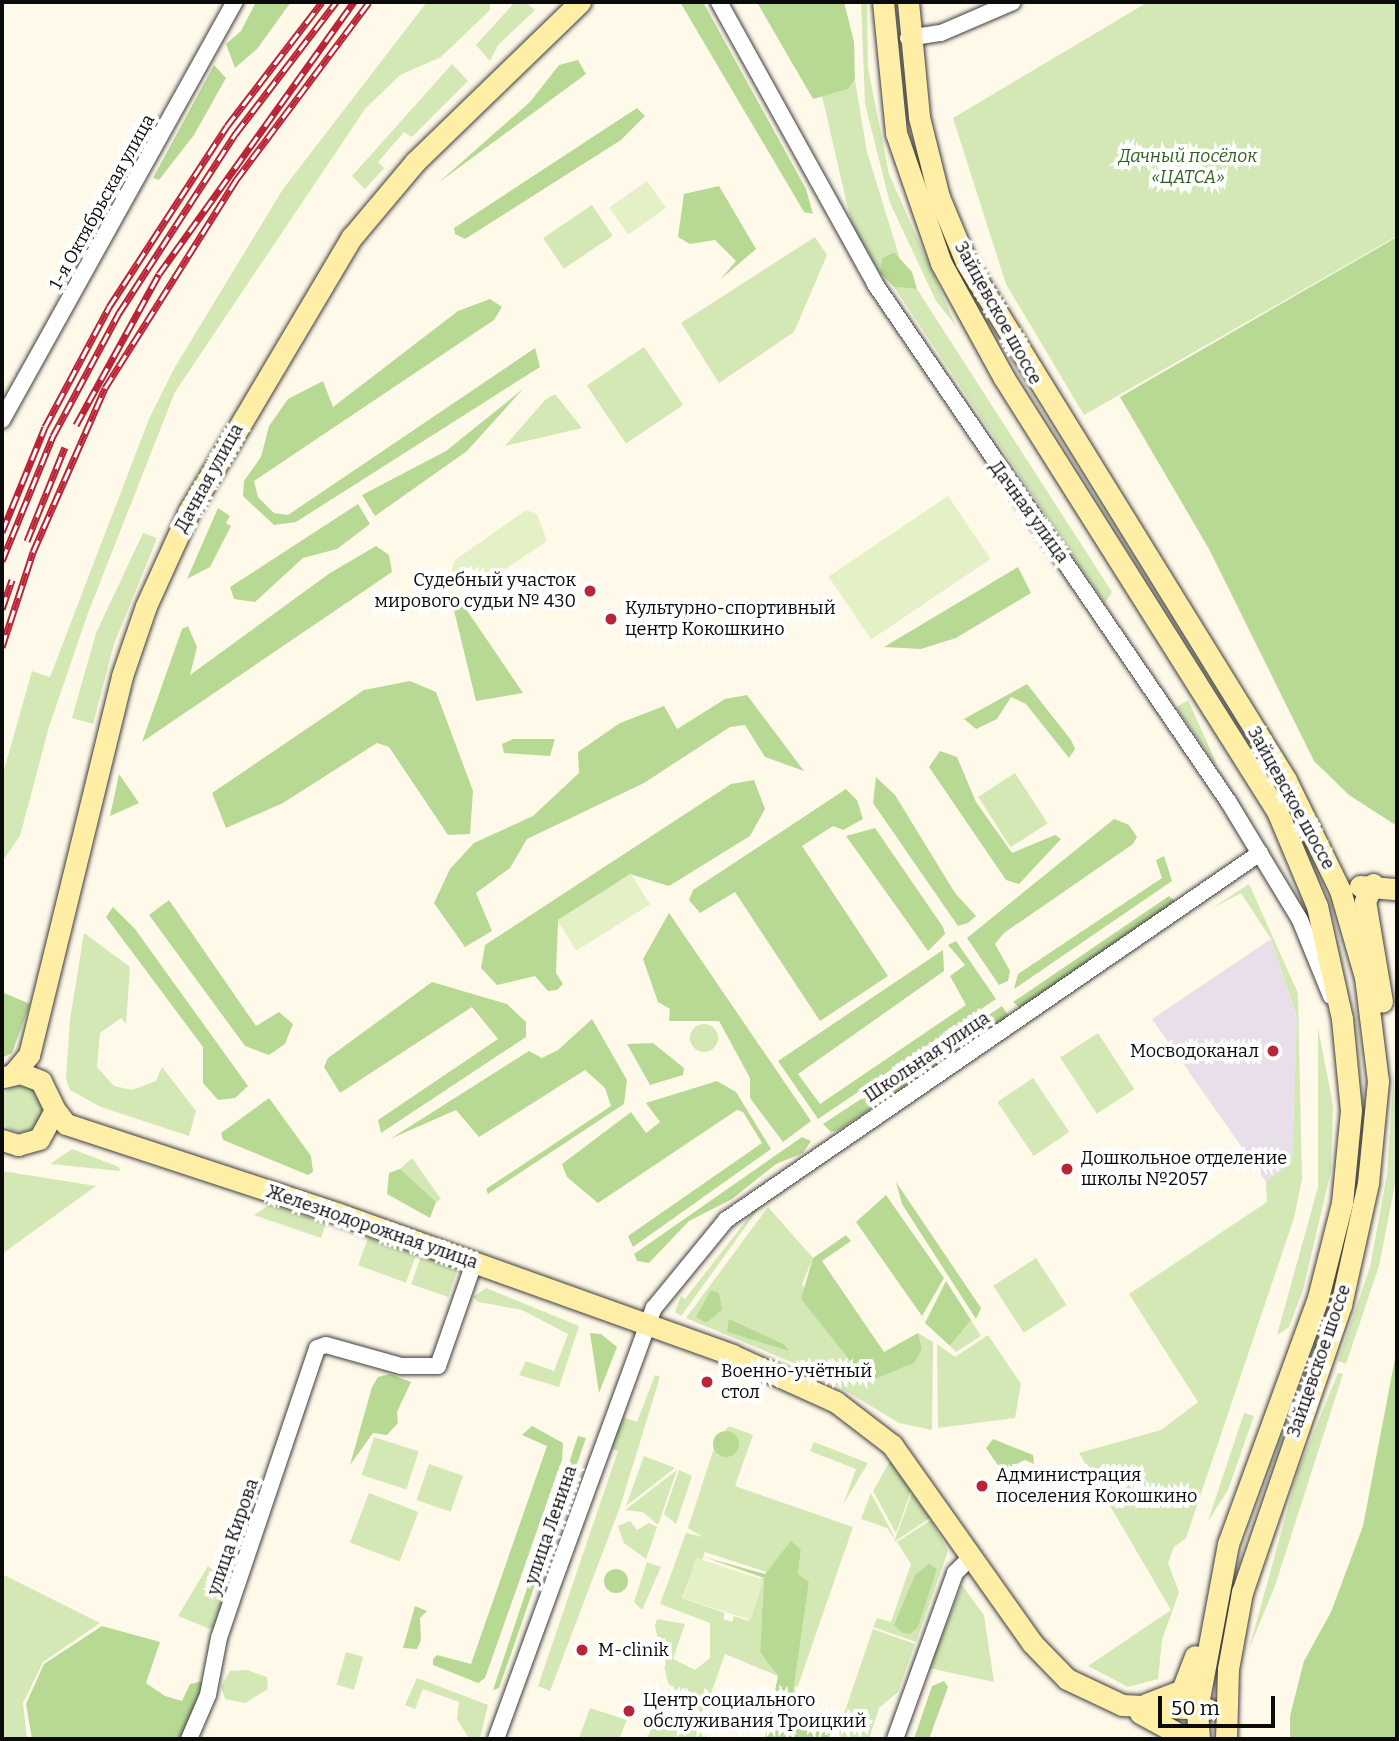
<!DOCTYPE html>
<html>
<head>
<meta charset="utf-8">
<style>
  body { margin:0 }
  #map { position:relative; width:1399px; height:1741px; overflow:hidden; background:#fff9ea; font-family:Bitter,serif }
  div>[style] { position:absolute }
  .industrial>* { inset:0; background:#e9dfeb }
  .green>* { inset:0; background:#d3e8b5; transform-origin:0 0 }
  .round { border-radius:50% }
  .forest>* { inset:0; background:#b8d994 }
  .pitch>* { inset:0; background:#e4f0c6; transform-origin:0 0 }
  .roads { filter:drop-shadow(0 0 2px #3e3e3e) drop-shadow(0 0 2px #3e3e3e) }
  .street>* { height:16px; margin:-8px; padding:0 8px; transform-origin:8px; border-radius:8px; background:#fff }
  .secondary>* { height:21px; margin:-10.5px; padding:0 10.5px; transform-origin:10.5px; border-radius:10.5px; background:#ffeea5 }
  .rail>* { height:7px; margin-top:-3.5px; transform-origin:0; background:repeating-linear-gradient(90deg,#fff 0 13px,#ba2437 0 26px); box-sizing:border-box; border-block:2px solid #ba2437 }
  .dots>* { width:19px; height:19px; translate:-50% -50%; box-sizing:border-box; border:4px solid #fff; border-radius:50% }
  span { translate:-50% -50%; white-space:nowrap; text-align:center; line-height:1.15; -webkit-text-stroke:7px #fff; paint-order:stroke }
  .park-label { font-size:18px; color:#30621d; font-style:italic }
  .street-label { font-size:18px; color:#0b0b0b }
  .poi-label { font-size:18px; color:#0b0b0b }
  .right { translate:-100% -50%; text-align:right }
  .left { translate:0 -50%; text-align:left }
  .frame { position:absolute; inset:0; border:4px solid #0b0b0b; pointer-events:none }
  .scale { position:absolute; left:1158px; top:1696px; width:117px; height:32px; box-sizing:border-box; border:4px solid #0b0b0b; border-top:0; padding-left:9px; font-size:21px; line-height:24px; white-space:nowrap; color:#0b0b0b; -webkit-text-stroke:5px #fff; paint-order:stroke }
</style>
</head>
<body>
<div id="map">
  <div class="industrial">
    <div style="clip-path:polygon(1271px 939px,1297px 1019px,1292px 1161px,1266px 1182px,1152px 1019px)"></div>
  </div>
  <div class="green">
    <div style="clip-path:polygon(427px 2px,490px 2px,490px 10px,441px 57px,400px 75px,365px 109px,175px 392px,88px 613px,49px 727px,20px 836px,2px 862px,2px 777px,32px 671px,50px 677px,149px 419px,175px 367px,283px 189px)"></div>
    <div style="clip-path:polygon(515px 2px,526px 2px,535px 10px,498px 45px,490px 61px,476px 45px)"></div>
    <div style="clip-path:polygon(861px 2px,867px 2px,868px 68px,889px 174px,956px 326px,936px 301px,890px 203px,865px 104px)"></div>
    <div style="clip-path:polygon(1148px 2px,1397px 2px,1397px 236px,1084px 415px,1006px 284px,953px 118px)"></div>
    <div style="clip-path:polygon(452px 64px,468px 81px,412px 137px,404px 132px,378px 162px,384px 168px,365px 189px,352px 176px)"></div>
    <div style="clip-path:polygon(855px 80px,867px 152px,900px 259px,893px 252px,882px 258px,880px 273px,852px 226px,822px 96px,848px 89px)"></div>
    <div style="left:592px;top:205px;width:37px;height:59px;rotate:56deg"></div>
    <div style="clip-path:polygon(815px 237px,827px 255px,794px 332px,719px 383px,681px 323px)"></div>
    <div style="clip-path:polygon(894px 287px,917px 289px,1112px 592px,1105px 603px)"></div>
    <div style="left:644px;top:347px;width:70px;height:69px;rotate:56deg"></div>
    <div style="clip-path:polygon(555px 394px,582px 428px,505px 446px,545px 400px)"></div>
    <div style="clip-path:polygon(143px 533px,157px 538px,114px 644px,93px 724px,72px 718px,96px 633px)"></div>
    <div style="clip-path:polygon(1188px 700px,1215px 760px,1218px 768px,1176px 707px)"></div>
    <div style="left:1015px;top:773px;width:60px;height:44px;rotate:57deg"></div>
    <div style="clip-path:polygon(1249px 884px,1298px 993px,1302px 1179px,1294px 1218px,1186px 1538px,1174px 1547px,1168px 1563px,1179px 1592px,1162px 1640px,1158px 1679px,1128px 1687px,1088px 1666px,1171px 1610px,1079px 1453px,1161px 1430px,1198px 1402px,1129px 1294px,1267px 1202px,1266px 1182px,1292px 1161px,1297px 1018px,1271px 939px,1241px 893px,1211px 909px)"></div>
    <div style="clip-path:polygon(84px 933px,130px 967px,126px 1024px,121px 1018px,100px 1033px,97px 1067px,114px 1086px,132px 1090px,156px 1081px,162px 1067px,196px 1111px,189px 1136px,101px 1107px,70px 1090px,66px 1079px,70px 1020px)"></div>
    <div class="round" style="left:690px;top:1024px;width:28px;height:28px"></div>
    <div style="clip-path:polygon(1318px 1028px,1333px 1105px,1331px 1171px,1303px 1290px,1289px 1327px,1277px 1335px,1318px 1187px)"></div>
    <div style="left:1098px;top:1033px;width:67px;height:45px;rotate:57deg"></div>
    <div style="clip-path:polygon(1394px 1070px,1397px 1174px,1379px 1266px,1346px 1364px,1338px 1361px,1370px 1267px,1387px 1175px)"></div>
    <div style="left:1033px;top:1078px;width:65px;height:43px;rotate:56deg"></div>
    <div class="round" style="left:-2px;top:1086px;width:46px;height:46px"></div>
    <div style="clip-path:polygon(72px 1149px,119px 1167px,120px 1171px,50px 1164px)"></div>
    <div style="clip-path:polygon(412px 1158px,441px 1199px,436px 1202px,410px 1184px,400px 1169px)"></div>
    <div style="clip-path:polygon(2px 1171px,96px 1186px,2px 1254px)"></div>
    <div style="clip-path:polygon(759px 1204px,762px 1204px,681px 1316px,675px 1312px,681px 1296px,685px 1299px)"></div>
    <div style="clip-path:polygon(269px 1205px,326px 1223px,321px 1238px,254px 1215px)"></div>
    <div style="clip-path:polygon(768px 1207px,813px 1258px,802px 1284px,866px 1381px,907px 1366px,922px 1349px,918px 1333px,933px 1342px,932px 1430px,899px 1423px,813px 1371px,686px 1318px)"></div>
    <div style="left:368px;top:1238px;width:51px;height:29px;rotate:20deg"></div>
    <div style="left:421px;top:1256px;width:39px;height:30px;rotate:19deg"></div>
    <div style="left:1036px;top:1258px;width:56px;height:51px;rotate:57deg"></div>
    <div style="clip-path:polygon(486px 1288px,579px 1326px,559px 1387px,519px 1375px,526px 1361px,554px 1371px,568px 1334px,522px 1310px,478px 1302px,473px 1297px)"></div>
    <div style="clip-path:polygon(971px 1320px,981px 1336px,956px 1352px,950px 1346px)"></div>
    <div style="clip-path:polygon(988px 1335px,1021px 1384px,1015px 1418px,938px 1428px,937px 1344px,955px 1357px)"></div>
    <div style="clip-path:polygon(1338px 1373px,1343px 1374px,1275px 1586px,1249px 1649px,1298px 1471px)"></div>
    <div style="clip-path:polygon(655px 1375px,660px 1377px,620px 1507px,550px 1691px,538px 1686px,618px 1451px,609px 1448px,621px 1416px,637px 1422px)"></div>
    <div style="clip-path:polygon(1244px 1413px,1254px 1416px,1228px 1490px,1208px 1521px)"></div>
    <div style="clip-path:polygon(729px 1426px,753px 1435px,735px 1486px,853px 1527px,791px 1706px,809px 1582px,798px 1574px,801px 1550px,766px 1572px,705px 1552px,702px 1560px,697px 1558px,682px 1598px,725px 1613px,723px 1619px,732px 1622px,734px 1616px,748px 1621px,759px 1579px,764px 1578px,760px 1652px,778px 1676px,725px 1654px,702px 1719px,668px 1683px,655px 1626px,657px 1619px,685px 1624px,673px 1659px,695px 1670px,710px 1658px,710px 1623px,660px 1604px,686px 1533px,703px 1537px,688px 1528px,715px 1445px,718px 1456px,739px 1441px,725px 1430px)"></div>
    <div style="left:374px;top:1437px;width:47px;height:40px;rotate:18deg"></div>
    <div style="clip-path:polygon(814px 1442px,868px 1463px,843px 1505px,856px 1469px,810px 1451px)"></div>
    <div style="clip-path:polygon(644px 1456px,675px 1468px,626px 1506px)"></div>
    <div style="clip-path:polygon(890px 1461px,911px 1491px,896px 1533px,873px 1491px)"></div>
    <div style="left:429px;top:1464px;width:36px;height:38px;rotate:19deg"></div>
    <div style="clip-path:polygon(677px 1470px,658px 1525px,643px 1512px,625px 1510px)"></div>
    <div style="clip-path:polygon(679px 1470px,692px 1476px,676px 1524px,664px 1514px)"></div>
    <div style="left:369px;top:1493px;width:53px;height:53px;rotate:21deg"></div>
    <div style="clip-path:polygon(871px 1493px,894px 1536px,894px 1538px,887px 1528px,861px 1519px)"></div>
    <div style="clip-path:polygon(912px 1493px,930px 1518px,894px 1542px)"></div>
    <div style="clip-path:polygon(931px 1520px,948px 1551px,916px 1642px,873px 1627px,877px 1618px,891px 1622px,911px 1564px,897px 1542px)"></div>
    <div style="clip-path:polygon(630px 1521px,637px 1530px,649px 1523px,657px 1527px,646px 1559px,624px 1543px,618px 1526px)"></div>
    <div style="clip-path:polygon(647px 1562px,661px 1567px,642px 1610px,634px 1602px)"></div>
    <div style="clip-path:polygon(208px 1566px,232px 1584px,217px 1627px,210px 1629px,178px 1616px)"></div>
    <div style="clip-path:polygon(2px 1574px,100px 1623px,43px 1662px,23px 1703px,27px 1739px,2px 1739px)"></div>
    <div style="clip-path:polygon(962px 1585px,984px 1615px,994px 1682px,929px 1668px)"></div>
    <div style="clip-path:polygon(873px 1629px,915px 1644px,898px 1692px,879px 1708px,869px 1739px,843px 1739px,837px 1734px)"></div>
    <div style="left:346px;top:1652px;width:18px;height:34px;rotate:16deg"></div>
    <div style="clip-path:polygon(247px 1670px,267px 1677px,268px 1689px,245px 1703px,225px 1699px,221px 1687px,230px 1671px)"></div>
    <div style="clip-path:polygon(417px 1678px,488px 1705px,480px 1738px,468px 1737px,457px 1719px,459px 1702px,423px 1689px,415px 1709px,405px 1705px)"></div>
    <div style="clip-path:polygon(667px 1688px,676px 1699px,658px 1720px,677px 1700px,709px 1739px,647px 1739px)"></div>
    <div style="clip-path:polygon(590px 1708px,627px 1720px,619px 1739px,579px 1738px)"></div>
  </div>
  <div class="forest">
    <div style="clip-path:polygon(256px 2px,291px 2px,257px 49px,235px 68px,226px 44px,241px 31px)"></div>
    <div style="clip-path:polygon(680px 2px,703px 2px,806px 189px,813px 214px,804px 212px)"></div>
    <div style="clip-path:polygon(762px 2px,844px 2px,854px 42px,855px 80px,848px 89px,813px 99px,758px 4px)"></div>
    <div style="clip-path:polygon(578px 60px,586px 74px,438px 183px,530px 102px,559px 65px)"></div>
    <div style="clip-path:polygon(214px 65px,226px 78px,194px 135px,159px 180px,153px 178px)"></div>
    <div style="clip-path:polygon(637px 108px,645px 116px,621px 140px,465px 239px,455px 234px,454px 228px)"></div>
    <div style="clip-path:polygon(719px 186px,756px 249px,720px 280px,736px 261px,715px 240px,690px 244px,678px 237px,684px 194px)"></div>
    <div style="clip-path:polygon(1397px 237px,1397px 826px,1349px 795px,1314px 761px,1209px 549px,1120px 397px)"></div>
    <div style="clip-path:polygon(894px 252px,912px 272px,917px 289px,894px 287px,880px 273px,882px 258px)"></div>
    <div style="clip-path:polygon(490px 299px,502px 307px,494px 320px,254px 481px,258px 497px,274px 513px,288px 515px,535px 348px,540px 367px,296px 522px,274px 525px,243px 496px,244px 481px,261px 457px,269px 426px,288px 399px,323px 381px,333px 407px,458px 311px)"></div>
    <div style="clip-path:polygon(523px 389px,467px 451px,375px 516px,362px 495px,446px 451px)"></div>
    <div style="clip-path:polygon(358px 504px,370px 524px,337px 549px,303px 558px,255px 602px,234px 599px,230px 587px)"></div>
    <div style="clip-path:polygon(218px 508px,230px 516px,226px 523px,231px 526px,210px 567px,187px 579px)"></div>
    <div style="clip-path:polygon(376px 546px,389px 555px,392px 572px,142px 742px,182px 629px,188px 626px,197px 647px,190px 675px,330px 573px)"></div>
    <div style="clip-path:polygon(1018px 567px,1031px 593px,956px 638px,921px 649px,884px 647px)"></div>
    <div style="clip-path:polygon(450px 594px,466px 609px,523px 693px,476px 701px)"></div>
    <div style="clip-path:polygon(410px 681px,436px 692px,473px 791px,470px 834px,448px 835px,389px 747px,377px 743px,283px 803px,226px 828px,212px 793px,364px 690px)"></div>
    <div style="clip-path:polygon(1027px 684px,1071px 740px,1075px 749px,1069px 758px,1026px 704px,1011px 697px,997px 719px,976px 729px,964px 719px)"></div>
    <div style="clip-path:polygon(747px 695px,804px 771px,765px 757px,745px 725px,730px 727px,644px 783px,527px 839px,510px 868px,476px 893px,492px 931px,465px 947px,434px 903px,450px 869px,474px 843px,533px 816px,579px 773px,578px 752px,620px 723px,664px 706px,677px 729px,725px 699px)"></div>
    <div style="clip-path:polygon(513px 739px,555px 739px,550px 756px,504px 753px,502px 744px)"></div>
    <div style="clip-path:polygon(940px 751px,957px 757px,976px 802px,1012px 853px,1055px 835px,1061px 839px,1019px 884px,1006px 880px,929px 767px)"></div>
    <div style="clip-path:polygon(119px 774px,139px 803px,110px 816px)"></div>
    <div style="clip-path:polygon(876px 777px,895px 795px,955px 893px,976px 916px,968px 923px,958px 926px,873px 803px)"></div>
    <div style="clip-path:polygon(754px 780px,765px 809px,750px 836px,669px 886px,630px 874px,558px 922px,556px 973px,563px 984px,557px 990px,548px 991px,535px 976px,497px 985px,481px 968px,485px 945px,731px 784px)"></div>
    <div style="clip-path:polygon(846px 789px,857px 800px,863px 819px,843px 830px,833px 826px,802px 846px,888px 976px,820px 1021px,735px 892px,700px 913px,689px 900px,693px 890px)"></div>
    <div style="clip-path:polygon(1114px 819px,1129px 825px,1137px 837px,1133px 844px,1004px 933px,995px 944px,1010px 971px,1008px 981px,999px 985px,967px 938px)"></div>
    <div style="clip-path:polygon(875px 828px,943px 927px,945px 934px,928px 951px,846px 836px)"></div>
    <div style="clip-path:polygon(1164px 856px,1172px 881px,1014px 989px,1018px 974px,1162px 878px,1156px 860px)"></div>
    <div style="clip-path:polygon(1169px 896px,1175px 901px,1169px 907px,1021px 1009px,1013px 1002px)"></div>
    <div style="clip-path:polygon(169px 900px,256px 1026px,279px 1012px,293px 1024px,285px 1044px,269px 1055px,245px 1046px,149px 915px)"></div>
    <div style="clip-path:polygon(113px 907px,135px 929px,248px 1086px,235px 1098px,218px 1100px,203px 1083px,203px 1047px,106px 917px)"></div>
    <div style="clip-path:polygon(669px 913px,811px 1121px,783px 1142px,750px 1098px,750px 1078px,719px 1021px,669px 1021px,670px 1009px,658px 1002px,643px 959px)"></div>
    <div style="clip-path:polygon(956px 941px,996px 999px,818px 1119px,778px 1061px,943px 950px,944px 971px,798px 1074px,820px 1104px,966px 1005px,950px 976px,965px 965px,948px 945px)"></div>
    <div style="clip-path:polygon(432px 982px,507px 1004px,526px 1022px,526px 1037px,381px 1133px,378px 1120px,498px 1039px,472px 1007px,340px 1093px,324px 1067px,328px 1058px)"></div>
    <div style="clip-path:polygon(2px 992px,30px 1004px,12px 1053px,2px 1058px)"></div>
    <div style="clip-path:polygon(1002px 1006px,1009px 1017px,839px 1130px,831px 1132px,823px 1124px)"></div>
    <div style="clip-path:polygon(592px 1019px,627px 1080px,624px 1104px,488px 1194px,486px 1189px,611px 1106px,605px 1088px,585px 1070px,479px 1137px,456px 1110px,390px 1139px,529px 1051px,542px 1058px,558px 1050px)"></div>
    <div style="clip-path:polygon(653px 1043px,684px 1068px,683px 1075px,650px 1085px,627px 1044px)"></div>
    <div style="clip-path:polygon(717px 1081px,736px 1092px,771px 1149px,633px 1247px,628px 1236px,762px 1143px,743px 1112px,737px 1110px,598px 1203px,567px 1177px,562px 1164px,631px 1112px,646px 1133px,660px 1122px,646px 1103px)"></div>
    <div style="clip-path:polygon(269px 1098px,311px 1156px,313px 1172px,308px 1175px,223px 1140px,221px 1133px)"></div>
    <div style="clip-path:polygon(802px 1137px,811px 1141px,803px 1153px,776px 1164px,732px 1199px,689px 1221px,649px 1263px,637px 1261px,634px 1254px)"></div>
    <div style="clip-path:polygon(400px 1169px,436px 1202px,430px 1218px,387px 1194px,389px 1173px)"></div>
    <div style="clip-path:polygon(896px 1182px,981px 1308px,976px 1319px,902px 1204px)"></div>
    <div style="clip-path:polygon(886px 1195px,944px 1278px,922px 1316px,856px 1222px)"></div>
    <div style="clip-path:polygon(846px 1235px,851px 1241px,822px 1261px,884px 1352px,918px 1333px,922px 1349px,914px 1363px,867px 1382px,801px 1299px,813px 1258px)"></div>
    <div style="clip-path:polygon(946px 1281px,971px 1320px,950px 1346px,925px 1323px)"></div>
    <div style="clip-path:polygon(711px 1290px,719px 1293px,722px 1310px,706px 1323px,696px 1317px)"></div>
    <div style="clip-path:polygon(729px 1319px,785px 1345px,789px 1351px,727px 1332px)"></div>
    <div style="clip-path:polygon(590px 1333px,601px 1334px,617px 1347px,599px 1393px)"></div>
    <div style="clip-path:polygon(1397px 1348px,1397px 1739px,1290px 1739px,1290px 1716px,1304px 1661px,1331px 1612px,1363px 1526px)"></div>
    <div style="clip-path:polygon(390px 1374px,411px 1382px,397px 1412px,398px 1423px,387px 1435px,373px 1433px,350px 1465px,372px 1387px,378px 1377px)"></div>
    <div style="clip-path:polygon(532px 1426px,563px 1443px,562px 1460px,485px 1678px,478px 1683px,433px 1665px,433px 1659px,437px 1655px,471px 1664px,547px 1446px,522px 1435px)"></div>
    <div class="round" style="left:713px;top:1431px;width:26px;height:26px"></div>
    <div style="clip-path:polygon(578px 1436px,586px 1438px,499px 1688px,493px 1690px)"></div>
    <div style="clip-path:polygon(993px 1439px,1033px 1455px,1034px 1464px,1025px 1460px,1002px 1471px,986px 1448px)"></div>
    <div style="clip-path:polygon(791px 1541px,801px 1550px,798px 1574px,809px 1582px,790px 1714px,833px 1725px,829px 1737px,765px 1738px,778px 1676px,760px 1652px,764px 1578px,704px 1557px,765px 1574px)"></div>
    <div style="clip-path:polygon(929px 1564px,937px 1569px,918px 1627px,910px 1634px,903px 1633px,894px 1625px,915px 1575px)"></div>
    <div class="round" style="left:604px;top:1569px;width:24px;height:24px"></div>
    <div style="clip-path:polygon(415px 1606px,427px 1611px,420px 1618px,421px 1640px,417px 1649px,403px 1648px)"></div>
    <div style="clip-path:polygon(102px 1626px,160px 1642px,146px 1683px,165px 1696px,182px 1701px,190px 1684px,204px 1681px,183px 1739px,32px 1739px,26px 1704px,44px 1664px)"></div>
    <div style="clip-path:polygon(944px 1681px,948px 1687px,929px 1739px,914px 1739px,932px 1686px)"></div>
  </div>
  <div class="pitch">
    <div style="left:647px;top:181px;width:33px;height:46px;rotate:55deg"></div>
    <div style="left:948px;top:496px;width:76px;height:144px;rotate:56deg"></div>
    <div style="clip-path:polygon(526px 510px,537px 514px,547px 541px,476px 589px,463px 586px,452px 570px,455px 560px)"></div>
    <div style="left:631px;top:874px;width:36px;height:87px;rotate:58deg"></div>
    <div style="left:696px;top:1558px;width:71px;height:42px;rotate:18deg"></div>
  </div>
  <div class="roads">
    <div class="street">
      <div style="left:719px;top:2px;width:322px;rotate:61deg"></div>
      <div style="left:875px;top:284px;width:626px;rotate:55.68deg"></div>
      <div style="left:1228px;top:801px;width:139px;rotate:58.8deg"></div>
      <div style="left:1300px;top:920px;width:82px;rotate:67.8deg"></div>
      <div style="left:908px;top:38px;width:33px;rotate:-9deg"></div>
      <div style="left:941px;top:33px;width:78px;rotate:-23.3deg"></div>
      <div style="left:2px;top:420px;width:479px;rotate:-60.9deg"></div>
      <div style="left:189px;top:1739px;width:48px;rotate:-66.6deg"></div>
      <div style="left:208px;top:1695px;width:58px;rotate:-79.1deg"></div>
      <div style="left:219px;top:1638px;width:306px;rotate:-71.3deg"></div>
      <div style="left:317px;top:1348px;width:9px;rotate:-18deg"></div>
      <div style="left:326px;top:1345px;width:78px;rotate:15.6deg"></div>
      <div style="left:401px;top:1366px;width:37px"></div>
      <div style="left:438px;top:1366px;width:109px;rotate:-70.7deg"></div>
      <div style="left:496px;top:1739px;width:459px;rotate:-69.9deg"></div>
      <div style="left:654px;top:1308px;width:114px;rotate:-50.7deg"></div>
      <div style="left:726px;top:1220px;width:648px;rotate:-34.5deg"></div>
      <div style="left:895px;top:1739px;width:177px;rotate:-70.1deg"></div>
      <div style="left:955px;top:1573px;width:23px;rotate:-45deg"></div>
    </div>
    <div class="secondary">
      <div style="left:883px;top:2px;width:132px;rotate:84.3deg"></div>
      <div style="left:896px;top:133px;width:138px;rotate:70.9deg"></div>
      <div style="left:941px;top:263px;width:131px;rotate:61.3deg"></div>
      <div style="left:1004px;top:378px;width:512px;rotate:57.77deg"></div>
      <div style="left:1277px;top:811px;width:103px;rotate:67.2deg"></div>
      <div style="left:1317px;top:906px;width:116px;rotate:77.5deg"></div>
      <div style="left:1342px;top:1019px;width:91px;rotate:84.4deg"></div>
      <div style="left:1351px;top:1110px;width:93px;rotate:95.5deg"></div>
      <div style="left:1342px;top:1203px;width:98px;rotate:104.2deg"></div>
      <div style="left:1318px;top:1298px;width:262px;rotate:110.1deg"></div>
      <div style="left:1228px;top:1544px;width:169px;rotate:100.6deg"></div>
      <div style="left:1197px;top:1710px;width:29px;rotate:86deg"></div>
      <div style="left:908px;top:2px;width:116px;rotate:84.5deg"></div>
      <div style="left:919px;top:117px;width:82px;rotate:76deg"></div>
      <div style="left:939px;top:197px;width:70px;rotate:67.4deg"></div>
      <div style="left:966px;top:262px;width:609px;rotate:58.29deg"></div>
      <div style="left:1286px;top:780px;width:123px;rotate:63.9deg"></div>
      <div style="left:1340px;top:890px;width:91px;rotate:74deg"></div>
      <div style="left:1365px;top:977px;width:105px;rotate:82.9deg"></div>
      <div style="left:1378px;top:1081px;width:102px;rotate:95.6deg"></div>
      <div style="left:1368px;top:1183px;width:125px;rotate:102.5deg"></div>
      <div style="left:1341px;top:1305px;width:304px;rotate:109deg"></div>
      <div style="left:1242px;top:1592px;width:78px;rotate:100.3deg"></div>
      <div style="left:1228px;top:1669px;width:70px;rotate:91.6deg"></div>
      <div style="left:1373px;top:884px;width:19px;rotate:115deg"></div>
      <div style="left:1365px;top:901px;width:102px;rotate:80.4deg"></div>
      <div style="left:1360px;top:886px;width:37px;rotate:5deg"></div>
      <div style="left:13px;top:1074px;width:25px;rotate:-50deg"></div>
      <div style="left:29px;top:1055px;width:390px;rotate:-76.2deg"></div>
      <div style="left:122px;top:676px;width:74px;rotate:-71.1deg"></div>
      <div style="left:146px;top:606px;width:104px;rotate:-65.6deg"></div>
      <div style="left:189px;top:511px;width:319px;rotate:-59.3deg"></div>
      <div style="left:352px;top:237px;width:98px;rotate:-50deg"></div>
      <div style="left:415px;top:162px;width:230px;rotate:-44.1deg"></div>
      <div style="left:55px;top:1110px;width:18px;rotate:52deg"></div>
      <div style="left:66px;top:1124px;width:287px;rotate:18.2deg"></div>
      <div style="left:339px;top:1214px;width:418px;rotate:19.7deg"></div>
      <div style="left:732px;top:1355px;width:114px;rotate:24.3deg"></div>
      <div style="left:836px;top:1402px;width:71px;rotate:37.5deg"></div>
      <div style="left:892px;top:1445px;width:242px;rotate:54.7deg"></div>
      <div style="left:1032px;top:1643px;width:50px;rotate:45.8deg"></div>
      <div style="left:1067px;top:1679px;width:61px;rotate:25.3deg"></div>
      <div style="left:1122px;top:1705px;width:86px;rotate:2.7deg"></div>
      <div style="left:2px;top:1140px;width:17px;rotate:17deg"></div>
      <div style="left:18px;top:1145px;width:22px;rotate:-16deg"></div>
      <div style="left:39px;top:1139px;width:33px;rotate:-61deg"></div>
      <div style="left:55px;top:1110px;width:32px;rotate:-116deg"></div>
      <div style="left:41px;top:1081px;width:22px;rotate:-159deg"></div>
      <div style="left:20px;top:1073px;width:16px;rotate:166deg"></div>
      <div style="left:1146px;top:1704px;width:39px;rotate:-21deg"></div>
      <div style="left:1182px;top:1690px;width:36px;rotate:-69deg"></div>
      <div style="left:1140px;top:1713px;width:55px;rotate:28.4deg"></div>
    </div>
  </div>
  <div class="rail">
    <div style="left:76px;top:425px;width:172px;rotate:-61.2deg"></div>
    <div style="left:159px;top:274px;width:335px;rotate:-54.4deg"></div>
    <div style="left:2px;top:532px;width:113px;rotate:-67.7deg"></div>
    <div style="left:45px;top:427px;width:136px;rotate:-61.9deg"></div>
    <div style="left:109px;top:307px;width:216px;rotate:-56.9deg"></div>
    <div style="left:227px;top:126px;width:156px;rotate:-52.5deg"></div>
    <div style="left:27px;top:541px;width:101px;rotate:-68deg"></div>
    <div style="left:2px;top:561px;width:135px;rotate:-67.8deg"></div>
    <div style="left:53px;top:436px;width:140px;rotate:-61.8deg"></div>
    <div style="left:119px;top:313px;width:215px;rotate:-57deg"></div>
    <div style="left:236px;top:133px;width:165px;rotate:-52.6deg"></div>
    <div style="left:2px;top:609px;width:31px;rotate:-71deg"></div>
    <div style="left:2px;top:647px;width:100px;rotate:-71.9deg"></div>
    <div style="left:33px;top:552px;width:179px;rotate:-66.3deg"></div>
    <div style="left:105px;top:388px;width:246px;rotate:-57.8deg"></div>
    <div style="left:236px;top:180px;width:222px;rotate:-53.2deg"></div>
  </div>
  <div class="dots">
    <div style="left:590px;top:591px;background:#ba2437"></div>
    <div style="left:611px;top:619px;background:#ba2437"></div>
    <div style="left:1273px;top:1051px;background:#ba2437"></div>
    <div style="left:1067px;top:1169px;background:#ba2437"></div>
    <div style="left:707px;top:1382px;background:#ba2437"></div>
    <div style="left:982px;top:1486px;background:#ba2437"></div>
    <div style="left:582px;top:1650px;background:#ba2437"></div>
    <div style="left:629px;top:1711px;background:#ba2437"></div>
  </div>
  <div class="park-label">
    <span style="left:1188px;top:167px">Дачный посёлок<br>«ЦАТСА»</span>
  </div>
  <div class="street-label">
    <span style="left:102px;top:202px;rotate:-61deg">1-я Октябрьская улица</span>
    <span style="left:998px;top:313px;rotate:61deg">Зайцевское шоссе</span>
    <span style="left:209px;top:478px;rotate:-61deg">Дачная улица</span>
    <span style="left:1029px;top:512px;rotate:54deg">Дачная улица</span>
    <span style="left:1291px;top:798px;rotate:61deg">Зайцевское шоссе</span>
    <span style="left:927px;top:1057px;rotate:-34deg">Школьная улица</span>
    <span style="left:372px;top:1227px;rotate:19deg">Железнодорожная улица</span>
    <span style="left:1319px;top:1361px;rotate:-71deg">Зайцевское шоссе</span>
    <span style="left:551px;top:1525px;rotate:-71deg">улица Ленина</span>
    <span style="left:233px;top:1537px;rotate:-71deg">улица Кирова</span>
  </div>
  <div class="poi-label">
    <span class="right" style="left:576px;top:591px">Судебный участок<br>мирового судьи № 430</span>
    <span class="left" style="left:625px;top:619px">Культурно-спортивный<br>центр Кокошкино</span>
    <span class="right" style="left:1259px;top:1051px">Мосводоканал</span>
    <span class="left" style="left:1081px;top:1169px">Дошкольное отделение<br>школы №2057</span>
    <span class="left" style="left:721px;top:1382px">Военно-учётный<br>стол</span>
    <span class="left" style="left:996px;top:1486px">Администрация<br>поселения Кокошкино</span>
    <span class="left" style="left:598px;top:1650px">M-clinik</span>
    <span class="left" style="left:643px;top:1711px">Центр социального<br>обслуживания Троицкий</span>
  </div>
  <div class="frame"></div>
  <div class="scale">50 m</div>
</div>
</body>
</html>
